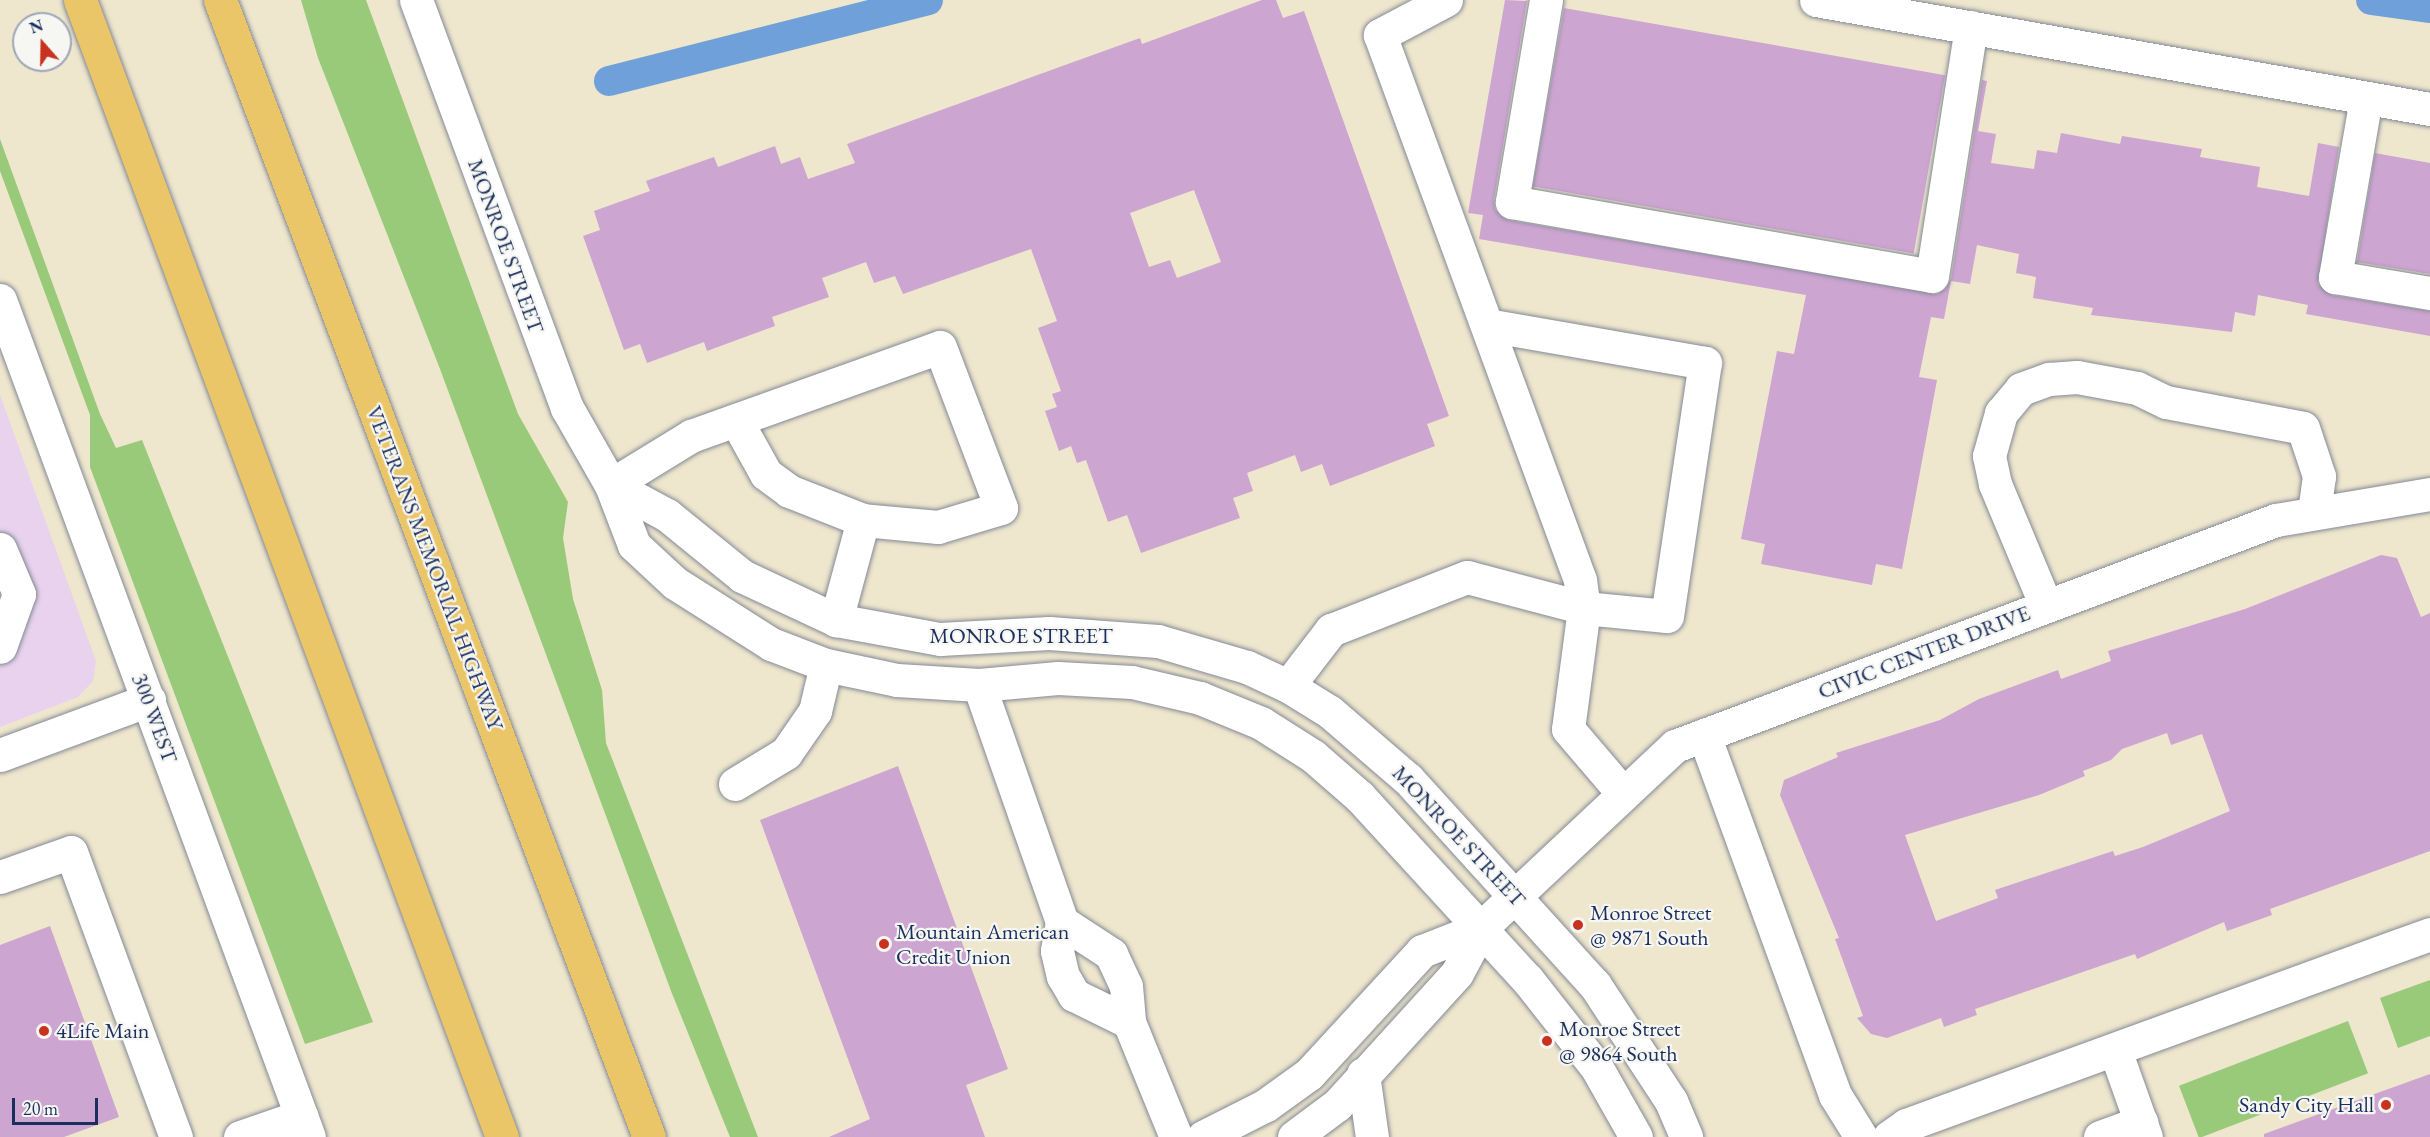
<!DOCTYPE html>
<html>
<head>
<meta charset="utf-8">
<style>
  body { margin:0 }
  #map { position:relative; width:2430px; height:1137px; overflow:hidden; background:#eee6cd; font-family:"EB Garamond",serif }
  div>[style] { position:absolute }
  .built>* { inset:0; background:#e8d2ee }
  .green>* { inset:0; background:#99ca79; transform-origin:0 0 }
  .canal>* { height:30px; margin:-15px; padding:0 15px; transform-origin:15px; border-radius:15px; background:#6fa0d9 }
  .building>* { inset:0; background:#cda5d1; transform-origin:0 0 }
  .roads { filter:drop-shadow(0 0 2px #848a96) drop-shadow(0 0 2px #848a96) }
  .minor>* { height:33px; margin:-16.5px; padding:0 16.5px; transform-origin:16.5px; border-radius:16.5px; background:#fff }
  .highway>* { height:33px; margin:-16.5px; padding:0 16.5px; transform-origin:16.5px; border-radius:16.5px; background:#ebc669 }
  .dots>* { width:16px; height:16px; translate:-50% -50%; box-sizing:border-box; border:3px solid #f6f6f2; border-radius:50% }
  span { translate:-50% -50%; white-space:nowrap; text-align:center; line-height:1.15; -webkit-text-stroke:4.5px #f6f6f2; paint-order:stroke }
  .street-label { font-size:22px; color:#1b2f5e }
  .poi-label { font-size:22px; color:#1b2f5e }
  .left { translate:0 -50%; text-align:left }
  .right { translate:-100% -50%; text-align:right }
  .north { position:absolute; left:12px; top:12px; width:60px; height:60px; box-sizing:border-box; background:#f6f6f2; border:2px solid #9ea6b7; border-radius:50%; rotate:340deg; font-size:16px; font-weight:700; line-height:24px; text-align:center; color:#1b2f5e }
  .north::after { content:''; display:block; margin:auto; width:21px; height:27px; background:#c8321e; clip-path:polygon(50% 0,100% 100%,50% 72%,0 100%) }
  .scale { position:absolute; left:12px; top:1098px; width:86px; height:27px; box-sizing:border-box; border:3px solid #1b2f5e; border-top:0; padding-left:8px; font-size:18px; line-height:21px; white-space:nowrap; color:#1b2f5e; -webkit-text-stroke:4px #f6f6f2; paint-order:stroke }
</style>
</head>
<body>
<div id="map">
  <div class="built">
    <div style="clip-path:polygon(0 395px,96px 661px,93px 681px,78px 697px,0 727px)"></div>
  </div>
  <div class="green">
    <div style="clip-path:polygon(301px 0,366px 0,518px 414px,568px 502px,563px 538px,573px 599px,602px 690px,606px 743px,758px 1137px,730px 1137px,671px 991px,440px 369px,318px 58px)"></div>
    <div style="clip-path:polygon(0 139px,100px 414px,116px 448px,142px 440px,373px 1022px,305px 1044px,90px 467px,90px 415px,0 171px)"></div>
    <div style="clip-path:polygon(2430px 980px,2430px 1036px,2398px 1048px,2380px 998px)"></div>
    <div style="left:2348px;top:1021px;width:56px;height:181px;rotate:69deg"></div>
  </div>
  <div class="canal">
    <div style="left:2371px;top:0;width:60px;rotate:7.7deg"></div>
    <div style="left:609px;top:81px;width:329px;rotate:-14.2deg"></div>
  </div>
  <div class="building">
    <div style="clip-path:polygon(evenodd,1262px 0,1276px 0,1283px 18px,1304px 11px,1449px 416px,1427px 424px,1435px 446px,1330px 486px,1322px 464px,1301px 472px,1295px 455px,1247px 473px,1253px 491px,1233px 498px,1240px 518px,1141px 553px,1127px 515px,1108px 522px,1086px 460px,1077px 463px,1071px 446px,1059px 451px,1045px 411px,1057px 407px,1052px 394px,1061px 391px,1038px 328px,1057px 321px,1031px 249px,903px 294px,895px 276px,874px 283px,866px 262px,822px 278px,829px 297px,772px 317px,775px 326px,707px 351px,704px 342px,647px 363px,640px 344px,624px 350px,583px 236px,600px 230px,594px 211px,650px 191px,646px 181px,714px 157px,718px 167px,775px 146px,781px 164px,800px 157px,808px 179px,855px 163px,847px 144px,1140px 38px,1142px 44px,1262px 0,1194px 190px,1221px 262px,1177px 278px,1170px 260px,1149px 267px,1130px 213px,1194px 190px)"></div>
    <div style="clip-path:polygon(1505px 0,1527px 1px,1494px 199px,1495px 209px,1508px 220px,1938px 294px,1951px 279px,1982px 80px,1987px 81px,1978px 131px,1996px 134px,1991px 163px,2034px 169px,2037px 150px,2057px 153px,2061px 133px,2120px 144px,2122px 136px,2202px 149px,2200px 157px,2260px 167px,2257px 187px,2309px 196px,2318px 143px,2339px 147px,2318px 284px,2332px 295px,2430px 311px,2430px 336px,2306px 314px,2308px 305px,2258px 295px,2255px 316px,2235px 312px,2232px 332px,2091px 315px,2093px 308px,2033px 298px,2036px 277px,2016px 273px,2019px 254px,1977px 245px,1970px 284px,1951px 281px,1944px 319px,1931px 317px,1919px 377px,1937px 380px,1902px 569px,1876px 564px,1872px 585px,1761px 564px,1765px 544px,1741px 539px,1777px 351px,1794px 354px,1806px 295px,1479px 239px,1483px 215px,1468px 213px)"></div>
    <div style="left:1564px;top:8px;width:387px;height:181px;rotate:10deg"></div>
    <div style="clip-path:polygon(2375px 153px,2430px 163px,2430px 274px,2357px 262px)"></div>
    <div style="clip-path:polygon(evenodd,2381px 555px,2397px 558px,2421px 617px,2430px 613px,2430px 851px,2270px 909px,2272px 915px,2227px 931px,2224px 922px,2137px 959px,2135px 954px,1975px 1009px,1977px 1015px,1944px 1027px,1941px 1018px,1887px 1038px,1871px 1034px,1857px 1018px,1863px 1016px,1835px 939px,1839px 938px,1780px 795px,1784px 780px,1838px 757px,1836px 753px,1940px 720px,1979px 699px,2058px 670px,2061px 679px,2111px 661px,2108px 651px,2245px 609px,2381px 555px,2167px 733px,2171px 745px,2202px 734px,2230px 811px,2143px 847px,2115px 856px,2113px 851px,1995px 890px,1998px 898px,1936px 921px,1905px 835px,2039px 795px,2085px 776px,2083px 771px,2111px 760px,2122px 749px,2167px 733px)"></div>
    <div style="clip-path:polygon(898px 766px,1008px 1069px,966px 1085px,985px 1137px,829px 1137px,870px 1119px,760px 820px)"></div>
    <div style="clip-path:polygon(50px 926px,119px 1117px,64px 1137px,0 1137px,0 945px)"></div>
    <div style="clip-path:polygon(2430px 1074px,2430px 1137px,2264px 1137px,2264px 1134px)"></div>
  </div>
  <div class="roads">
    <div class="minor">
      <div style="left:416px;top:0;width:435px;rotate:69.7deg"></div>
      <div style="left:567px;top:408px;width:89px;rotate:60.3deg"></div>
      <div style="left:611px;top:485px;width:64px;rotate:69deg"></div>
      <div style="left:634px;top:545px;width:56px;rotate:42.8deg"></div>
      <div style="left:675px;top:583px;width:114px;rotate:32.4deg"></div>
      <div style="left:771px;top:644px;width:59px;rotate:20.9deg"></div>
      <div style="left:826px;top:665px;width:73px;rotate:11.9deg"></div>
      <div style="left:897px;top:680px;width:82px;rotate:3.5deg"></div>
      <div style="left:979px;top:685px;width:79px;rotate:-5.1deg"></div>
      <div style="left:1058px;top:678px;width:74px;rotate:3.1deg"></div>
      <div style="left:1132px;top:682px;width:70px;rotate:13.2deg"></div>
      <div style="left:1200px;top:698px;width:66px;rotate:22.3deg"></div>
      <div style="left:1261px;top:723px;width:62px;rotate:32.4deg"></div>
      <div style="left:1313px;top:756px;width:62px;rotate:41.1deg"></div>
      <div style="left:1360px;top:797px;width:247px;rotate:47.5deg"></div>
      <div style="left:1527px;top:979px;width:113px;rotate:51.8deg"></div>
      <div style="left:1597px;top:1068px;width:79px;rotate:60.5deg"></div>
      <div style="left:1446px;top:0;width:75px;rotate:152.1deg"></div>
      <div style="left:1380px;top:35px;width:581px;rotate:69.85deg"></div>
      <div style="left:1580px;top:580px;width:28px;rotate:82deg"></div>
      <div style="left:1584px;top:608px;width:122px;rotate:97.5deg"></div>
      <div style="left:1568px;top:729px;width:82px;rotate:49.5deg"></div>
      <div style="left:1546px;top:0;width:205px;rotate:99.6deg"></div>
      <div style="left:1512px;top:202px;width:426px;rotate:10deg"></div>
      <div style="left:1932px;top:276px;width:252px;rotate:-81.1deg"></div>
      <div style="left:1816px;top:0;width:624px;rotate:10.07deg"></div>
      <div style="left:2366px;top:98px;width:182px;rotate:99.8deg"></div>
      <div style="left:2335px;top:277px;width:96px;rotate:9.6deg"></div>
      <div style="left:0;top:300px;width:892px;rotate:69.74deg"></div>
      <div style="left:736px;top:420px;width:62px;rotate:60.9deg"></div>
      <div style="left:766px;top:474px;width:29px;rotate:36deg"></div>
      <div style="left:789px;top:491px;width:79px;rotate:21.4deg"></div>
      <div style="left:611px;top:485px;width:64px;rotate:28.2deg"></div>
      <div style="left:667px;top:515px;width:97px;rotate:39.1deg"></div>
      <div style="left:742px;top:576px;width:104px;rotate:25.1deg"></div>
      <div style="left:836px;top:620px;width:106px;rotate:10.4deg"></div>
      <div style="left:940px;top:639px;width:109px;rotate:-3.2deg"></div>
      <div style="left:1049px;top:633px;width:109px;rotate:4.2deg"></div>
      <div style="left:1158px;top:641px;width:93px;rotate:16.3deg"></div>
      <div style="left:1247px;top:667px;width:45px;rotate:24.9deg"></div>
      <div style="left:1288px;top:686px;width:49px;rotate:31.8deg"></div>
      <div style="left:1330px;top:712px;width:103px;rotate:40.7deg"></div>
      <div style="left:1408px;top:779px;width:278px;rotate:47.8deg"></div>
      <div style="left:1595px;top:985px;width:139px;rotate:56.8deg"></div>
      <div style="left:1671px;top:1101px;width:39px;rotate:67deg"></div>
      <div style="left:611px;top:485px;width:94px;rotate:-31.5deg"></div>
      <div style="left:691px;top:436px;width:264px;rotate:-19.7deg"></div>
      <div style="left:940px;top:347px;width:172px;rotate:69.2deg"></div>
      <div style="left:1001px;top:508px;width:66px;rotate:163.2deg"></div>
      <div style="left:938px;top:527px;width:75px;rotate:-174.7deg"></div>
      <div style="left:863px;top:520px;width:104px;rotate:105.1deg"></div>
      <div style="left:0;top:549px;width:49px;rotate:67.1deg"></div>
      <div style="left:19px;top:594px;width:56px;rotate:109.7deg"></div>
      <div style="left:2046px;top:606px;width:132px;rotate:-112.7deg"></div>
      <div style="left:1995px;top:484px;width:29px;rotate:-102deg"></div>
      <div style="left:1989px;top:456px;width:45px;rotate:-74.4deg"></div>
      <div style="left:2001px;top:413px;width:31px;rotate:-50deg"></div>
      <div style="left:2021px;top:389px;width:30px;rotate:-20deg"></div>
      <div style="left:2049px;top:379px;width:28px;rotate:-4deg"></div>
      <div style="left:2077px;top:377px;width:61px;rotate:10.4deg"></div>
      <div style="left:2137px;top:388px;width:32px;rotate:26deg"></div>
      <div style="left:2166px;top:402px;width:139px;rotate:10.7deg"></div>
      <div style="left:2303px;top:428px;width:51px;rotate:71.6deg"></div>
      <div style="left:2319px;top:476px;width:34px;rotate:98deg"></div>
      <div style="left:979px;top:685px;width:251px;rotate:70.7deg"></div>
      <div style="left:1062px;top:922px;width:29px;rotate:100deg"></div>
      <div style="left:1057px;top:951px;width:26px;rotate:77deg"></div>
      <div style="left:1063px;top:976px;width:22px;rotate:60deg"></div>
      <div style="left:1074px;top:995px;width:61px;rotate:26.1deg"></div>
      <div style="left:1129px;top:1022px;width:124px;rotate:67.8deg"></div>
      <div style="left:1288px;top:686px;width:71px;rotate:-52.5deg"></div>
      <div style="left:1331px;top:630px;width:146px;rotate:-21.3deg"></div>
      <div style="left:1467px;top:577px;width:121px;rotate:14.8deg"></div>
      <div style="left:1584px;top:608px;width:83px;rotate:5.5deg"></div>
      <div style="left:1667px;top:616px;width:256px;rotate:-81.5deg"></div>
      <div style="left:1705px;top:363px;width:221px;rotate:-170.1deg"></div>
      <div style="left:1704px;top:735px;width:383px;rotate:70deg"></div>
      <div style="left:1835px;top:1095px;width:49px;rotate:58.2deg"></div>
      <div style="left:0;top:755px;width:159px;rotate:-20.3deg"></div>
      <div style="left:735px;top:784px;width:60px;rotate:-31.3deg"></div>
      <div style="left:786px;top:753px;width:51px;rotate:-55.4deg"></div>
      <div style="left:815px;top:711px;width:47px;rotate:-76.6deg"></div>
      <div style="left:0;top:877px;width:75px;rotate:-19.4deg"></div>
      <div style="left:71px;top:852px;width:304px;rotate:69.8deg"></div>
      <div style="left:1062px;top:922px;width:59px;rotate:33.1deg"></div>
      <div style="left:1111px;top:954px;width:35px;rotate:65deg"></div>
      <div style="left:1126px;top:986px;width:36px;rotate:85deg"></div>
      <div style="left:2115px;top:1050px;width:92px;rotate:70.4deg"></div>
      <div style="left:1363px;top:1074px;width:64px;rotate:81.9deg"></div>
      <div style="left:240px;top:1137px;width:65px;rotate:-19deg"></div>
      <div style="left:1203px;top:1137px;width:71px;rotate:-26.9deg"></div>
      <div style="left:1266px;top:1105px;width:53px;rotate:-35.8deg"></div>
      <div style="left:1309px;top:1074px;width:167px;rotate:-47.4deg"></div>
      <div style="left:1422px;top:951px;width:63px;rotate:-21.3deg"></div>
      <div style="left:1294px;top:1137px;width:54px;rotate:-36.7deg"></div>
      <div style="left:1337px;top:1105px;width:178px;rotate:-47.7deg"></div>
      <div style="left:1457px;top:973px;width:51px;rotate:-61.9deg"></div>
      <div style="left:1481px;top:928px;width:266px;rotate:-43.2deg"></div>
      <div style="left:1675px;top:746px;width:642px;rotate:-20.61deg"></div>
      <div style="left:2276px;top:520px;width:156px;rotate:-9.6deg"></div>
      <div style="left:1889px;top:1137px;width:21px;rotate:-35deg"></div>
      <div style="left:1906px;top:1125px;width:558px;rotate:-20.03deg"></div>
      <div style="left:2100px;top:1137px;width:44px;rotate:-20.1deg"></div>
    </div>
    <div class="highway">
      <div style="left:80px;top:0;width:1213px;rotate:69.64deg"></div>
      <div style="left:220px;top:0;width:1215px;rotate:69.33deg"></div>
    </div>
  </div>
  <div class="dots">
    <div style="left:1578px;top:925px;background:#c8321e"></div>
    <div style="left:884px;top:944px;background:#c8321e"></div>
    <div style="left:44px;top:1031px;background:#c8321e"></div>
    <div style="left:1547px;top:1041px;background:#c8321e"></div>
    <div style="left:2386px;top:1105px;background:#c8321e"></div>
  </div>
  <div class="street-label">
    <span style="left:506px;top:246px;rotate:70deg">MONROE STREET</span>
    <span style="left:435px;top:568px;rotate:69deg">VETERANS MEMORIAL HIGHWAY</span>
    <span style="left:1021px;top:636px">MONROE STREET</span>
    <span style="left:1924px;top:652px;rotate:-21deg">CIVIC CENTER DRIVE</span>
    <span style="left:155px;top:718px;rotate:70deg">300 WEST</span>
    <span style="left:1459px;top:836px;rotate:47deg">MONROE STREET</span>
  </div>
  <div class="poi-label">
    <span class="left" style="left:1590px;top:925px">Monroe Street<br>@ 9871 South</span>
    <span class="left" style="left:896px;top:944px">Mountain American<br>Credit Union</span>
    <span class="left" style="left:1559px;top:1041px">Monroe Street<br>@ 9864 South</span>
    <span class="left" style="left:56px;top:1031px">4Life Main</span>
    <span class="right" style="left:2374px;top:1105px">Sandy City Hall</span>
  </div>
  <div class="north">N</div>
  <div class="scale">20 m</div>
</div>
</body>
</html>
